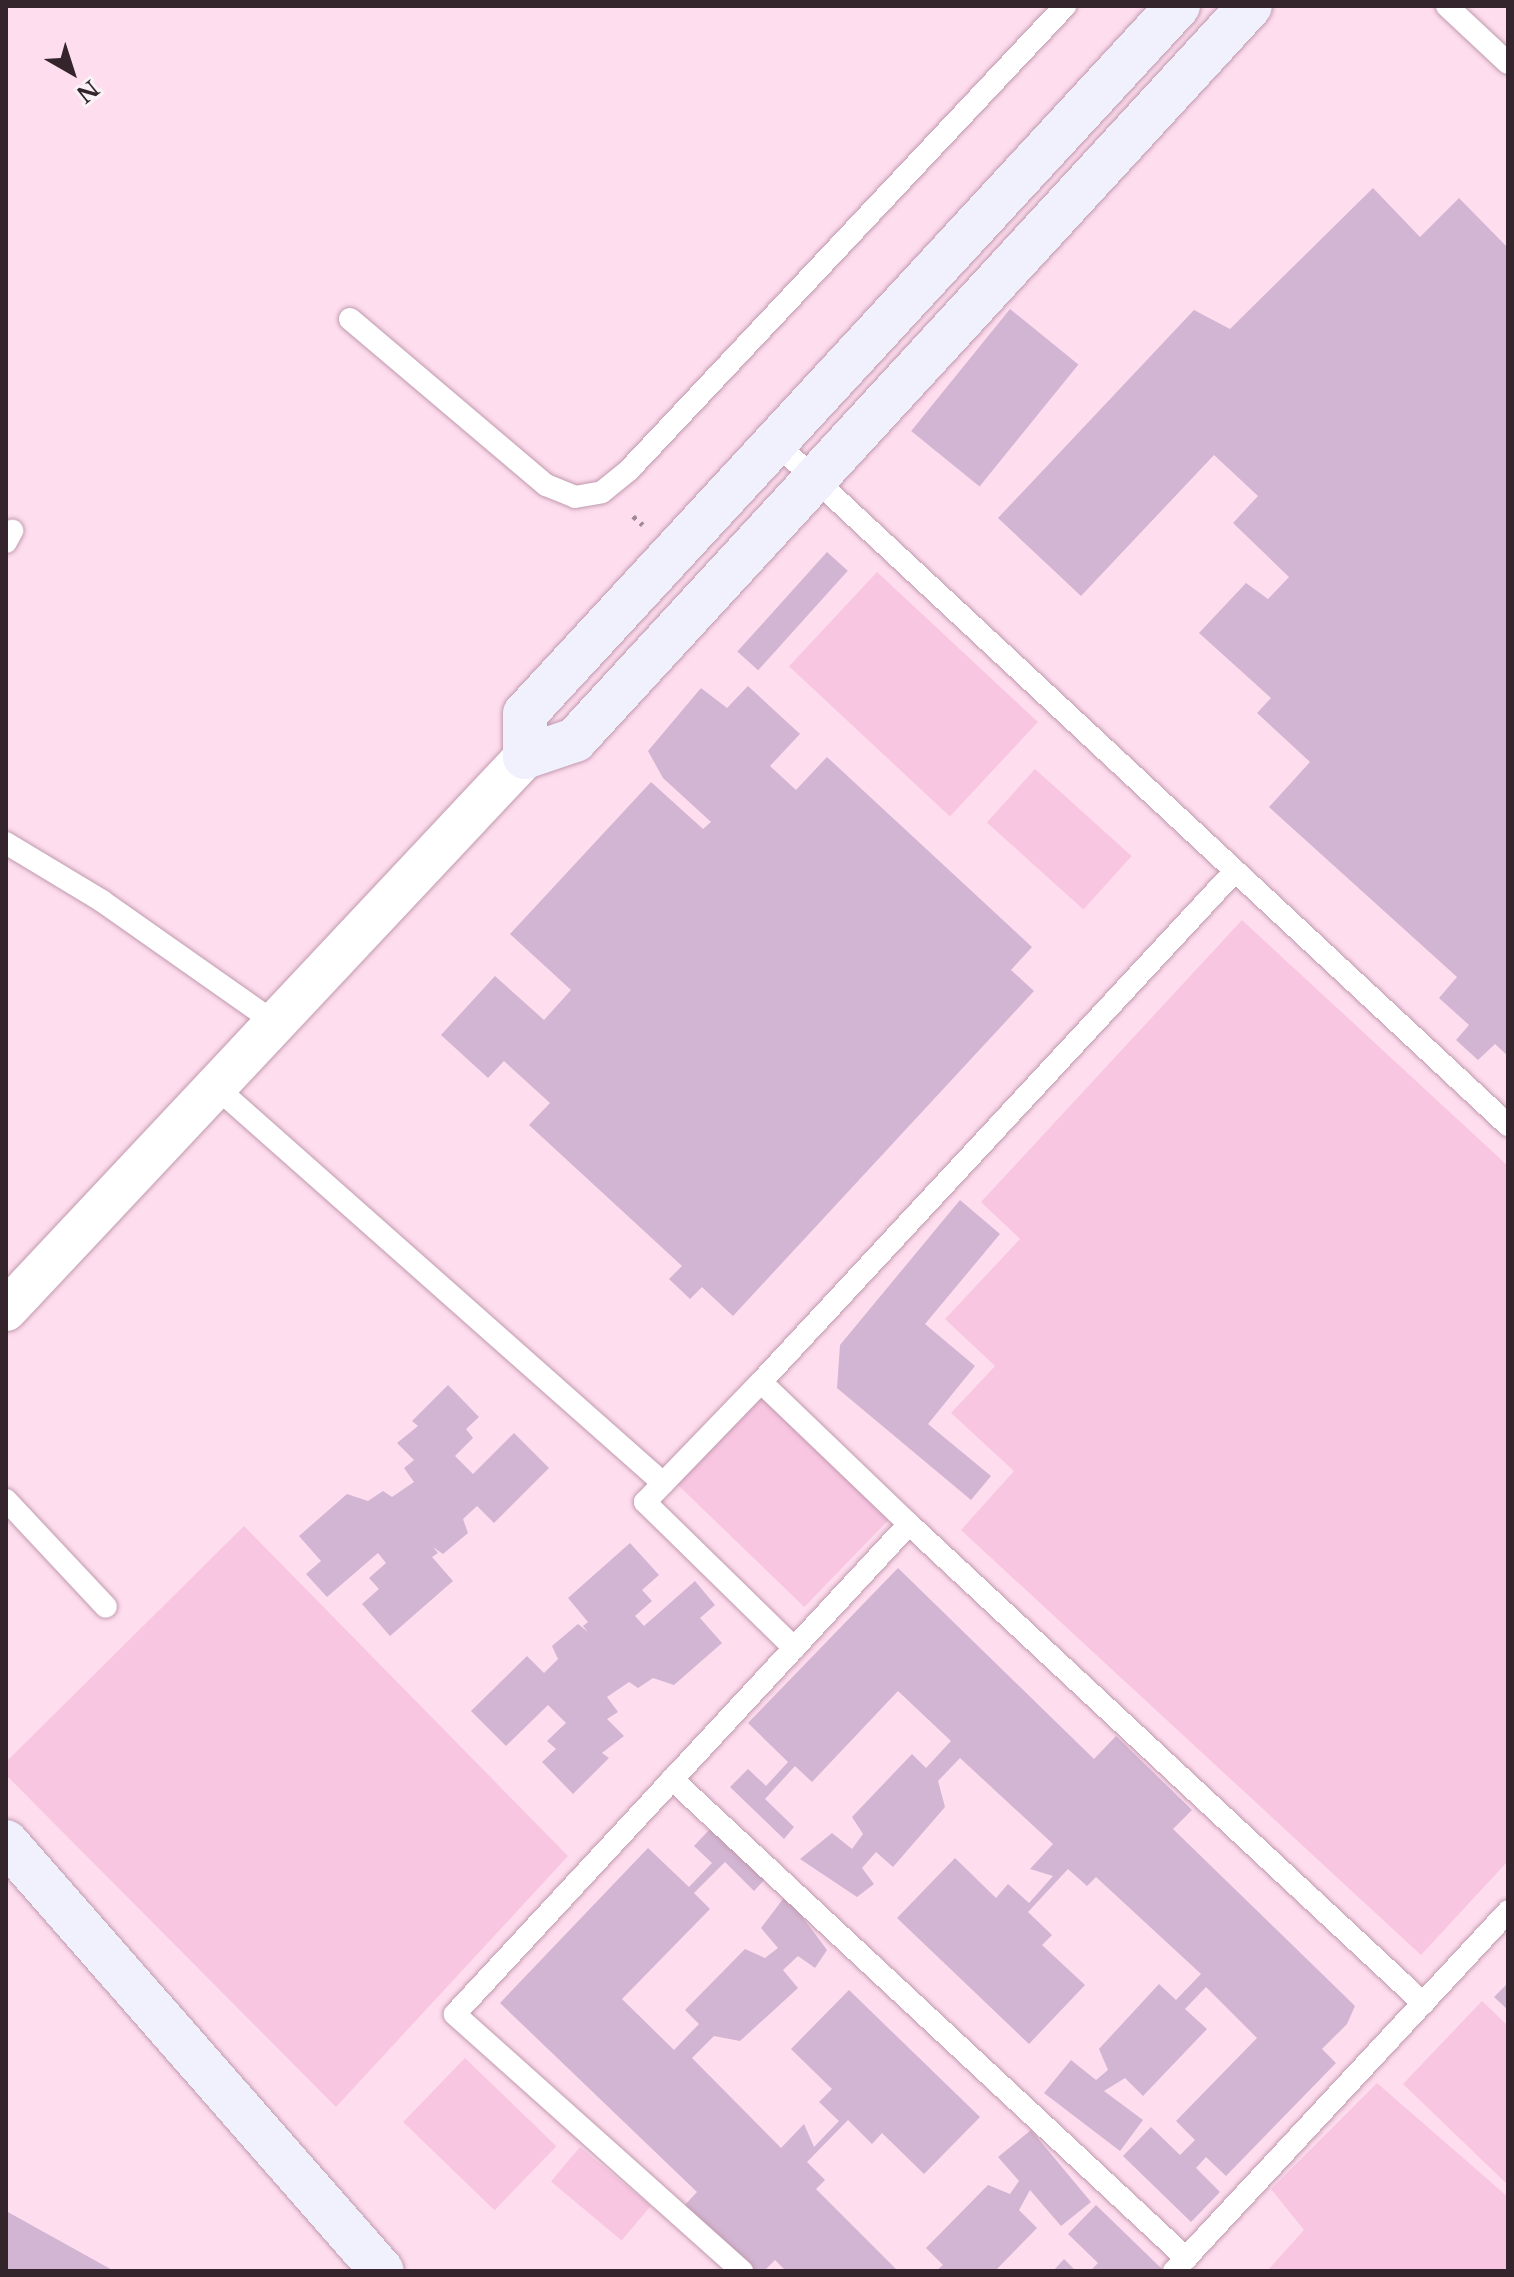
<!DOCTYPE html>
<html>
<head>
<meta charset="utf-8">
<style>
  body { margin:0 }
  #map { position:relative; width:1514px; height:2277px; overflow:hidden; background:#feddee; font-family:"Libre Baskerville",serif }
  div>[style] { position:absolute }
  .green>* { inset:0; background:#f9c6e1; transform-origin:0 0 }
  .building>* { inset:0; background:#d2b5d2; transform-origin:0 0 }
  .path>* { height:5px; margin-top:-2.5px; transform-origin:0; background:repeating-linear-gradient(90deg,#a08895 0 4px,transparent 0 10px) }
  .roads { filter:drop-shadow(0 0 2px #c09aae) drop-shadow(0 0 2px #c09aae) }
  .lane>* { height:22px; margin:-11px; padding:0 11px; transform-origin:11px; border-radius:11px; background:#fff }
  .street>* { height:42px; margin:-21px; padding:0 21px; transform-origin:21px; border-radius:21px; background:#fff }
  .secondary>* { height:44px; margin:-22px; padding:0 22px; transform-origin:22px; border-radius:22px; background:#f1f1fe }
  span { translate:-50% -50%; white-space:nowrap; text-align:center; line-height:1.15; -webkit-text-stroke:8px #fbf2f6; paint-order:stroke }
  .frame { position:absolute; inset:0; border:8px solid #34252d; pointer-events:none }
  .north { position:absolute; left:32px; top:32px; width:80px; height:80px; -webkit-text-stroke:6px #fbf2f6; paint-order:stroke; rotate:141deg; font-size:22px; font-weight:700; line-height:32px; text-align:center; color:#34252d }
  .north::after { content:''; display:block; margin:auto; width:28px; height:36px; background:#34252d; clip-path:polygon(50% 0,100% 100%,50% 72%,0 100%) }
</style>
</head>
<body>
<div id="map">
  <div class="green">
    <div style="left:877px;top:572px;width:220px;height:129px;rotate:43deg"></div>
    <div style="left:1035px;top:769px;width:130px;height:72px;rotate:42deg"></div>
    <div style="clip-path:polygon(1242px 920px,1508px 1166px,1508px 1861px,1421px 1955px,961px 1530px,1014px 1471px,951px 1413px,995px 1366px,945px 1319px,1020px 1239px,981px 1202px)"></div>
    <div style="left:761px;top:1390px;width:182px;height:126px;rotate:44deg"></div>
    <div style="clip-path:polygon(244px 1526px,568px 1856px,336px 2107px,6px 1775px,6px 1762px)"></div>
    <div style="clip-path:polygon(1482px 2001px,1508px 2026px,1508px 2185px,1403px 2084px)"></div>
    <div style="left:465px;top:2058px;width:127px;height:89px;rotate:44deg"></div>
    <div style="clip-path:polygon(1377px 2083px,1508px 2197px,1508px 2271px,1267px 2271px,1304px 2230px,1271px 2189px)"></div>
    <div style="left:580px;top:2147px;width:92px;height:45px;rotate:40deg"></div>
  </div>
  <div class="building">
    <div style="clip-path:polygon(1373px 188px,1420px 237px,1459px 198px,1508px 248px,1508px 1056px,1495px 1044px,1478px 1060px,1456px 1040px,1469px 1025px,1439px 998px,1457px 977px,1269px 807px,1310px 762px,1257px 713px,1271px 698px,1199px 633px,1246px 583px,1268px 599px,1289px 577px,1233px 523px,1258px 496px,1214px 455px,1081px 596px,998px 518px,1194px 310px,1230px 329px)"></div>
    <div style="left:1010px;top:309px;width:88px;height:157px;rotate:39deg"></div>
    <div style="left:827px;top:552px;width:28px;height:134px;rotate:42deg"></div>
    <div style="clip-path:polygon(748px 686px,800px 734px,770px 766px,796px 790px,827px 757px,1032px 947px,1011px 970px,1034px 991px,733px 1316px,702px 1287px,690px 1299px,669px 1279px,682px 1266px,529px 1125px,550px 1103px,504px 1061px,488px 1078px,441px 1035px,495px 976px,544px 1020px,571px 990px,510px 934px,651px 782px,703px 829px,711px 822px,663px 778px,648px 751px,701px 688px,727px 708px)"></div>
    <div style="clip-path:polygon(960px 1200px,1000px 1234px,925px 1324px,975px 1366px,928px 1424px,991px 1476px,971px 1500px,837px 1388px,840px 1345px)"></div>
    <div style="clip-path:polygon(448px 1385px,479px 1417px,466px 1429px,473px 1438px,455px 1456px,473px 1474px,514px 1433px,549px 1468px,494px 1523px,477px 1506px,463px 1519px,468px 1533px,443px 1554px,433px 1547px,438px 1553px,432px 1557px,453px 1581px,390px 1636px,362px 1604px,379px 1589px,369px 1578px,386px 1563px,378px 1553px,327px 1597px,306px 1574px,321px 1561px,299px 1536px,347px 1494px,368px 1501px,383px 1491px,392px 1497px,414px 1482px,404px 1468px,414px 1460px,397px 1443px,418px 1426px,412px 1421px)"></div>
    <div style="clip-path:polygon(630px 1543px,659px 1575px,642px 1590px,652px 1601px,635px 1616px,644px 1626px,695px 1581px,715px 1605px,700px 1618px,722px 1643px,674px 1685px,653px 1678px,638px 1688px,629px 1682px,607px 1697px,618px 1712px,607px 1719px,624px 1736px,602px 1753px,609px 1758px,573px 1794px,542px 1762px,556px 1749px,547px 1741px,566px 1723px,548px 1705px,506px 1746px,471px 1711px,527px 1656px,544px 1673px,558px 1659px,552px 1646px,578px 1624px,588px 1632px,583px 1626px,588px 1622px,568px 1598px)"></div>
    <div style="clip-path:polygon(898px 1568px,1094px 1759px,1116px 1736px,1192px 1810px,1173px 1829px,1355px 2006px,1347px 2024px,1322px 2049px,1336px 2063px,1226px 2176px,1206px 2157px,1196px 2168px,1220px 2192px,1191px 2222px,1123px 2156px,1151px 2127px,1180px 2155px,1195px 2140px,1176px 2121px,1257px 2038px,1206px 1987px,1185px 2009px,1207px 2029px,1143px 2096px,1125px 2078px,1104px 2091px,1143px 2120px,1120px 2151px,1044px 2093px,1071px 2060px,1096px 2080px,1108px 2070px,1099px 2049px,1159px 1984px,1176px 2000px,1201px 1974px,1096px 1877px,1087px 1886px,1068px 1869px,1028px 1912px,1052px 1935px,1042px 1945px,1085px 1985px,1029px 2044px,897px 1918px,955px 1858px,996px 1898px,1008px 1884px,1029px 1903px,1053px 1876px,1030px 1869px,1053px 1844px,960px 1758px,938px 1781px,945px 1807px,893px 1867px,876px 1852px,862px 1868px,874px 1884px,857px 1897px,800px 1859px,832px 1833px,852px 1849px,863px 1834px,852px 1817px,912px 1754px,926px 1768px,951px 1741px,898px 1691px,812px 1782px,795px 1766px,765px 1799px,794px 1827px,784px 1839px,730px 1787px,748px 1769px,766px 1786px,788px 1762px,748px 1723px)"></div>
    <div style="clip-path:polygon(711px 1828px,765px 1879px,754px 1891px,725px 1862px,694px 1893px,710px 1909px,622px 1999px,674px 2050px,699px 2024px,685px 2010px,745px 1949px,765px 1958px,778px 1948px,761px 1928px,786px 1895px,827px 1950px,815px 1968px,798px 1956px,783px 1970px,798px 1988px,740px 2041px,714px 2036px,692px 2058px,781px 2148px,804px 2124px,814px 2147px,839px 2121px,819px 2102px,832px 2089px,791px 2049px,849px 1990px,980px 2117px,924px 2174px,882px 2133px,872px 2144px,848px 2120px,807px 2162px,825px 2180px,816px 2189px,898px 2271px,786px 2271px,775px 2260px,764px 2271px,751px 2271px,684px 2206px,697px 2192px,500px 2003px,648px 1848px,689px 1887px,712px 1863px,694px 1846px)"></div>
    <div style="clip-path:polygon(1508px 1983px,1508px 2010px,1494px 1997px)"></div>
    <div style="clip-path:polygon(1031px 2130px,1091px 2202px,1061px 2226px,1030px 2190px,1019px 2210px,1037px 2228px,995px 2271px,936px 2271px,943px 2265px,926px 2248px,988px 2185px,1010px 2194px,1019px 2181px,998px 2157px)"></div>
    <div style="clip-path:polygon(1096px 2205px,1164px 2271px,1090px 2271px,1098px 2263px,1068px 2234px)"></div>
    <div style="clip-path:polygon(6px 2211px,114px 2271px,6px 2271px)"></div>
    <div style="clip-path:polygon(1064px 2259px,1076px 2271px,1053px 2271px)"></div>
  </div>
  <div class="path">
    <div style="left:633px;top:516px;width:13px;rotate:42deg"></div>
  </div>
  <div class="roads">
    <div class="lane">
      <div style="left:1447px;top:6px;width:83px;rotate:43.1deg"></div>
      <div style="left:350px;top:319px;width:257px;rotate:40.3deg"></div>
      <div style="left:546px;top:485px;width:31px;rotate:22deg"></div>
      <div style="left:575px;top:497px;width:27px;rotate:-10deg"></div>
      <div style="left:602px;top:492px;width:35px;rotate:-39deg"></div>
      <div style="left:629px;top:470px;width:637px;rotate:-46.78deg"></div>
      <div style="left:775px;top:442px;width:1002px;rotate:42.98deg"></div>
      <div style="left:6px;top:542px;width:13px;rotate:-61deg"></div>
      <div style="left:6px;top:843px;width:112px;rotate:31.1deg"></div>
      <div style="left:102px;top:901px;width:214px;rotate:35.1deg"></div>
      <div style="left:217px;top:1088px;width:596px;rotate:41.53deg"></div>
      <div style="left:761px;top:1382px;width:167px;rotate:134deg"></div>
      <div style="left:645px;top:1502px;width:209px;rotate:44.4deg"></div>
      <div style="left:6px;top:1500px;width:146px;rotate:46.9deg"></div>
      <div style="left:909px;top:1524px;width:703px;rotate:42.98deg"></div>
      <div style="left:672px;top:1779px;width:703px;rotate:42.98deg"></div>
      <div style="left:742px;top:2271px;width:385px;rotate:-138.2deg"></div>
      <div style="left:455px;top:2014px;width:668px;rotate:-47.18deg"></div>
      <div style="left:909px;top:1524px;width:205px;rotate:-136.2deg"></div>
      <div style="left:761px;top:1382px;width:697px;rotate:-47.15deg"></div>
      <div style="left:1174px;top:2271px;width:491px;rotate:-47.1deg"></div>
    </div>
    <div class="street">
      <div style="left:6px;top:1310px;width:758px;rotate:-46.82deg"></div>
    </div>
    <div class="secondary">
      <div style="left:1178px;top:6px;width:963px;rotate:132.69deg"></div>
      <div style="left:525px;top:714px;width:43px;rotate:90deg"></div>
      <div style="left:525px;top:757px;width:53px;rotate:-18.8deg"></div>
      <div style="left:575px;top:740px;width:997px;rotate:-47.4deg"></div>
      <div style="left:6px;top:1842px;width:570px;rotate:48.77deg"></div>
    </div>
  </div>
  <div class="frame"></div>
  <div class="north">N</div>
</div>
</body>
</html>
